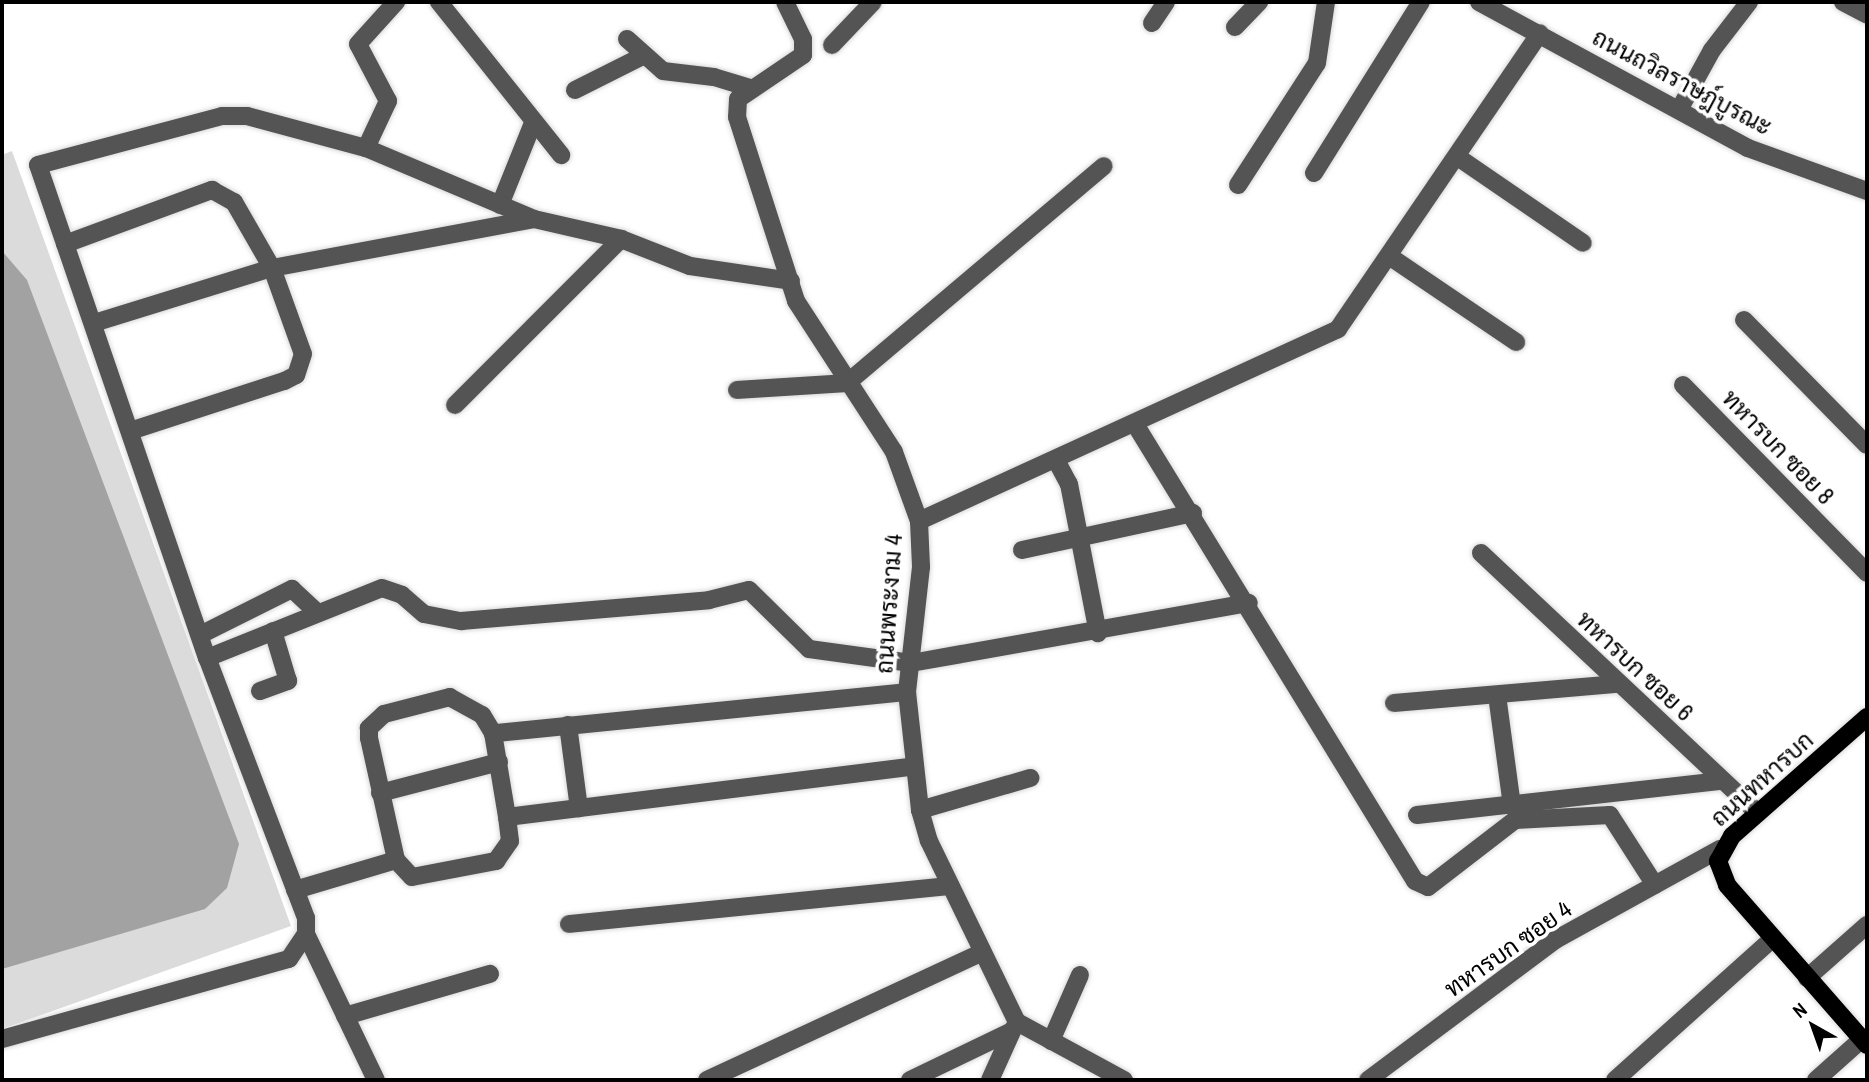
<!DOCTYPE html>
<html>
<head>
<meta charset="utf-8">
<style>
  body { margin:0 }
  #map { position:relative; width:1869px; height:1082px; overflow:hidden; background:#fff; font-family:"Archivo Narrow",Sarabun,sans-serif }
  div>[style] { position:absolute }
  .green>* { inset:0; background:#dbdbdb }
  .water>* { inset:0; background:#a2a2a2 }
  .roads { filter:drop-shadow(0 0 2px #dbdbdb) drop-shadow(0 0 2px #dbdbdb) }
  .minor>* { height:18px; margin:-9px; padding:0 9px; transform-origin:9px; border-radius:9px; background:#545454 }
  .major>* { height:18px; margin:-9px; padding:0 9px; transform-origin:9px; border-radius:9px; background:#000 }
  span { translate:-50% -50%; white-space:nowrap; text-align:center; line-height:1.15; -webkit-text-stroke:7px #fff; paint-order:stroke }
  .street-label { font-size:24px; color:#000 }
  .frame { position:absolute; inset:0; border:4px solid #000; pointer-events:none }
  .north { position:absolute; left:1778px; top:991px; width:70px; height:70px; -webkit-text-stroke:5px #fff; paint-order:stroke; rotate:320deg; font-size:19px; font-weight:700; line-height:28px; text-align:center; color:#000 }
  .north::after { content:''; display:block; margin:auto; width:24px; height:32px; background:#000; clip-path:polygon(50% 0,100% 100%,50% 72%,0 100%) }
</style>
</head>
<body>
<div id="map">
  <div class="green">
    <div style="clip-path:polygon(12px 151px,291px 926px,2px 1029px,2px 155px)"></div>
  </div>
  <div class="water">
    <div style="clip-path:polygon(2px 251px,27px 280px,239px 844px,227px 888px,205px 909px,2px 969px)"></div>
  </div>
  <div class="roads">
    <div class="minor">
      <div style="left:439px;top:2px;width:196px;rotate:51.4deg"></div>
      <div style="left:785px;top:2px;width:41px;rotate:64.1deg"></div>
      <div style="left:803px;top:39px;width:16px;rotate:90deg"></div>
      <div style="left:803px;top:55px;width:78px;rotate:145.9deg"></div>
      <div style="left:738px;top:99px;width:18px;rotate:93deg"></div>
      <div style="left:737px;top:117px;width:193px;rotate:72.2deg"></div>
      <div style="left:796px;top:301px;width:180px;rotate:57deg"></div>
      <div style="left:894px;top:452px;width:73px;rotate:70.1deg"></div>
      <div style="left:919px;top:521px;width:46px;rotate:87.5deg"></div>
      <div style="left:921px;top:567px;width:126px;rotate:96.4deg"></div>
      <div style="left:907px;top:692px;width:119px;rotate:83.7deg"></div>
      <div style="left:920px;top:810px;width:32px;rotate:74deg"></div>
      <div style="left:929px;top:841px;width:201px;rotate:64.1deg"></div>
      <div style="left:1017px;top:1022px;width:122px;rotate:28.5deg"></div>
      <div style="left:1479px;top:2px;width:306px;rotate:28.5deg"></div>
      <div style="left:1748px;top:148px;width:127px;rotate:19.9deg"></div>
      <div style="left:1843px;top:2px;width:27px;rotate:28deg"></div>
      <div style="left:1152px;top:23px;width:25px;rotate:-56deg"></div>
      <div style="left:1235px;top:27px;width:35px;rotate:-46deg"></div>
      <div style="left:627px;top:39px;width:48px;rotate:41.6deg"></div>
      <div style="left:663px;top:71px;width:51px;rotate:6.7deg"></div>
      <div style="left:714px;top:77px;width:39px;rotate:17deg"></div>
      <div style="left:832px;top:45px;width:59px;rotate:-46.4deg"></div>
      <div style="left:575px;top:90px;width:78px;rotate:-26.6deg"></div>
      <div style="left:1679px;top:110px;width:68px;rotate:-61.2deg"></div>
      <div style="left:1712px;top:50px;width:61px;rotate:-52.4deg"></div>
      <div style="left:366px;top:148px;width:52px;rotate:-64.9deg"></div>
      <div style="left:388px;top:101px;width:64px;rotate:-117.8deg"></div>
      <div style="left:358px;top:44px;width:57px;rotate:-47.9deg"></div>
      <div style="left:1459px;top:158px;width:150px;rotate:34.4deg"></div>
      <div style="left:1314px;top:173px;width:202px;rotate:-58deg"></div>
      <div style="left:1238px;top:185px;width:145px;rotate:-57.1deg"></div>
      <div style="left:1317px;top:63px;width:62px;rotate:-81.6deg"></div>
      <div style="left:500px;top:205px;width:88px;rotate:-68.1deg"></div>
      <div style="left:65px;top:244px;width:157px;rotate:-20.2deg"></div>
      <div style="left:212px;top:190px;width:25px;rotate:29deg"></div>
      <div style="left:234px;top:202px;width:76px;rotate:60.1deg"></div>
      <div style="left:272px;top:268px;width:266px;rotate:-10.6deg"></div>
      <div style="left:1392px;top:258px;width:150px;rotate:34.1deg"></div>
      <div style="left:1744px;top:320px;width:175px;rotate:45.5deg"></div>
      <div style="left:94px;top:323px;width:186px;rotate:-17.2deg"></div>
      <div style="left:272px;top:268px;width:91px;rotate:70.2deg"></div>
      <div style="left:303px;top:354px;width:22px;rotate:108deg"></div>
      <div style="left:296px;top:375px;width:13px;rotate:153deg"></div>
      <div style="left:284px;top:381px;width:159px;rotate:162deg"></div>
      <div style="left:1683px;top:385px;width:263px;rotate:45.6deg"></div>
      <div style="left:737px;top:390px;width:110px;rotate:-3.6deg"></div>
      <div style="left:847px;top:383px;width:336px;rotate:-40.2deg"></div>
      <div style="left:455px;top:405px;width:235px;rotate:-45deg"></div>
      <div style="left:1135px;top:424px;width:536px;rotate:58.5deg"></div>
      <div style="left:1415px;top:881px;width:14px;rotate:25deg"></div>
      <div style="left:1428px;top:887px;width:110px;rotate:-37.6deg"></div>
      <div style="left:1515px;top:820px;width:95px;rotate:-3deg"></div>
      <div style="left:1610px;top:815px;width:83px;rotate:57.3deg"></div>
      <div style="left:1056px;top:460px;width:27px;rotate:62deg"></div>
      <div style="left:1069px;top:484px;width:152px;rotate:79deg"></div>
      <div style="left:919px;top:521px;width:461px;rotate:-24.6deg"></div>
      <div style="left:1338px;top:329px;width:358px;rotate:-55.7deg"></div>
      <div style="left:1022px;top:550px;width:175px;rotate:-12.2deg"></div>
      <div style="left:1481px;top:553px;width:380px;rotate:43.2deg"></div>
      <div style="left:200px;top:635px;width:103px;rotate:-26.6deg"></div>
      <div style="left:292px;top:589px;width:35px;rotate:43deg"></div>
      <div style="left:207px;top:658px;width:188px;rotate:-21.8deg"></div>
      <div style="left:382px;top:588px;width:21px;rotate:19deg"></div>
      <div style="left:402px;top:595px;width:29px;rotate:41deg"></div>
      <div style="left:424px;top:614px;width:38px;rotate:11deg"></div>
      <div style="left:461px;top:621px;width:249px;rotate:-4.8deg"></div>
      <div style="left:709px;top:600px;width:41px;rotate:-14deg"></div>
      <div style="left:749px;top:590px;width:84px;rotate:44.5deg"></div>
      <div style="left:809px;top:649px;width:103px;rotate:7.8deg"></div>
      <div style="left:911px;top:663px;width:343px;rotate:-10.1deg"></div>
      <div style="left:260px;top:691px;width:30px;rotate:-20deg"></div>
      <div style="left:288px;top:681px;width:52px;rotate:-106.7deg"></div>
      <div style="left:907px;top:692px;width:416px;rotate:174.3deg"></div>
      <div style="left:493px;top:733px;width:85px;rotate:80.5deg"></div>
      <div style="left:507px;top:817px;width:411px;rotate:-7.1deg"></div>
      <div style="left:1497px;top:695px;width:112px;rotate:82.3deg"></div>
      <div style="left:1394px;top:703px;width:224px;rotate:-4.9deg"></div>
      <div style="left:568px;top:725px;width:84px;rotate:82.5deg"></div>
      <div style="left:493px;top:733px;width:21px;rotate:-121deg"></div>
      <div style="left:482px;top:715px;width:37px;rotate:-151deg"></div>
      <div style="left:450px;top:697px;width:68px;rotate:165.6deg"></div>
      <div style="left:384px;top:714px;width:21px;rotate:137deg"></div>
      <div style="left:369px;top:728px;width:10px;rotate:90deg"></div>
      <div style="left:369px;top:738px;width:125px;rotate:77.5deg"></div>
      <div style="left:396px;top:860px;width:23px;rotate:47deg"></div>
      <div style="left:412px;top:877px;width:86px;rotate:-10.8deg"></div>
      <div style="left:496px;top:861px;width:24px;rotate:-55deg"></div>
      <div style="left:510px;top:841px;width:24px;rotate:-97deg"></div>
      <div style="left:380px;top:793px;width:123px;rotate:-14.6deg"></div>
      <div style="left:920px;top:810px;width:115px;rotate:-16.2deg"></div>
      <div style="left:1417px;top:815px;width:306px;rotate:-6.4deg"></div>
      <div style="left:295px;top:890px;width:105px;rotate:-16.5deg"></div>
      <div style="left:569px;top:924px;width:383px;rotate:-5.7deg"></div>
      <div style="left:306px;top:934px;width:162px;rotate:64.4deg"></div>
      <div style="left:1807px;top:978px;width:80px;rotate:-41.5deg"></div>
      <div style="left:345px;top:1016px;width:151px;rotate:-16.2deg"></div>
      <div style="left:2px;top:1039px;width:298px;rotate:-15.6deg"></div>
      <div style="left:289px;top:959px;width:30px;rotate:-56deg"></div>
      <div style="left:306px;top:934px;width:16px;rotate:-90deg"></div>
      <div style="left:306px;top:918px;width:278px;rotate:-110.8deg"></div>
      <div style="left:207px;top:658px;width:521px;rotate:-108.92deg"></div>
      <div style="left:38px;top:165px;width:190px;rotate:-14.9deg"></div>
      <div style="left:222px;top:116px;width:25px"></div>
      <div style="left:247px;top:116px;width:123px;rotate:15.1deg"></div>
      <div style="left:366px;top:148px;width:182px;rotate:22.9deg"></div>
      <div style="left:534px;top:219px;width:89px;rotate:12.9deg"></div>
      <div style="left:621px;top:239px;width:74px;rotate:21.4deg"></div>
      <div style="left:690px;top:266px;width:102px;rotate:8.4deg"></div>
      <div style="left:1051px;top:1041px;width:72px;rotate:-66.3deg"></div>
      <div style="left:707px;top:1080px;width:302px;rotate:-24.9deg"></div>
      <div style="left:910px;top:1080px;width:113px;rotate:-25.7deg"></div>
      <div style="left:990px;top:1080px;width:56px;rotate:-65.7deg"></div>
      <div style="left:1368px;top:1080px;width:234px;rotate:-36.8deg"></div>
      <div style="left:1555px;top:940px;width:188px;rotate:-28.9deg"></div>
      <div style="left:1615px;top:1080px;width:211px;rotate:-41.9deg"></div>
      <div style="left:1816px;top:1080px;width:62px;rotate:-41.7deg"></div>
    </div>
    <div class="major">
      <div style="left:1867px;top:717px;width:180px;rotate:138.6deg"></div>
      <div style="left:1732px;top:836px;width:29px;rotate:119deg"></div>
      <div style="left:1718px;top:861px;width:26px;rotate:69deg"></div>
      <div style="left:1727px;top:885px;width:213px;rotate:48.8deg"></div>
    </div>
  </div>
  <div class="street-label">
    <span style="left:1682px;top:82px;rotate:28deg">ถนนถวิลราษฎ์บูรณะ</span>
    <span style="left:1778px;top:447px;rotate:46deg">ทหารบก ซอย 8</span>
    <span style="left:889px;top:604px;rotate:-86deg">ถนนพระงาม 4</span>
    <span style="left:1635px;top:666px;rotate:43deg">ทหารบก ซอย 6</span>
    <span style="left:1762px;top:779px;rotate:-42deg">ถนนทหารบก</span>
    <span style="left:1508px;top:949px;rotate:-35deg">ทหารบก ซอย 4</span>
  </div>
  <div class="frame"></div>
  <div class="north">N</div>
</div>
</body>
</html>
